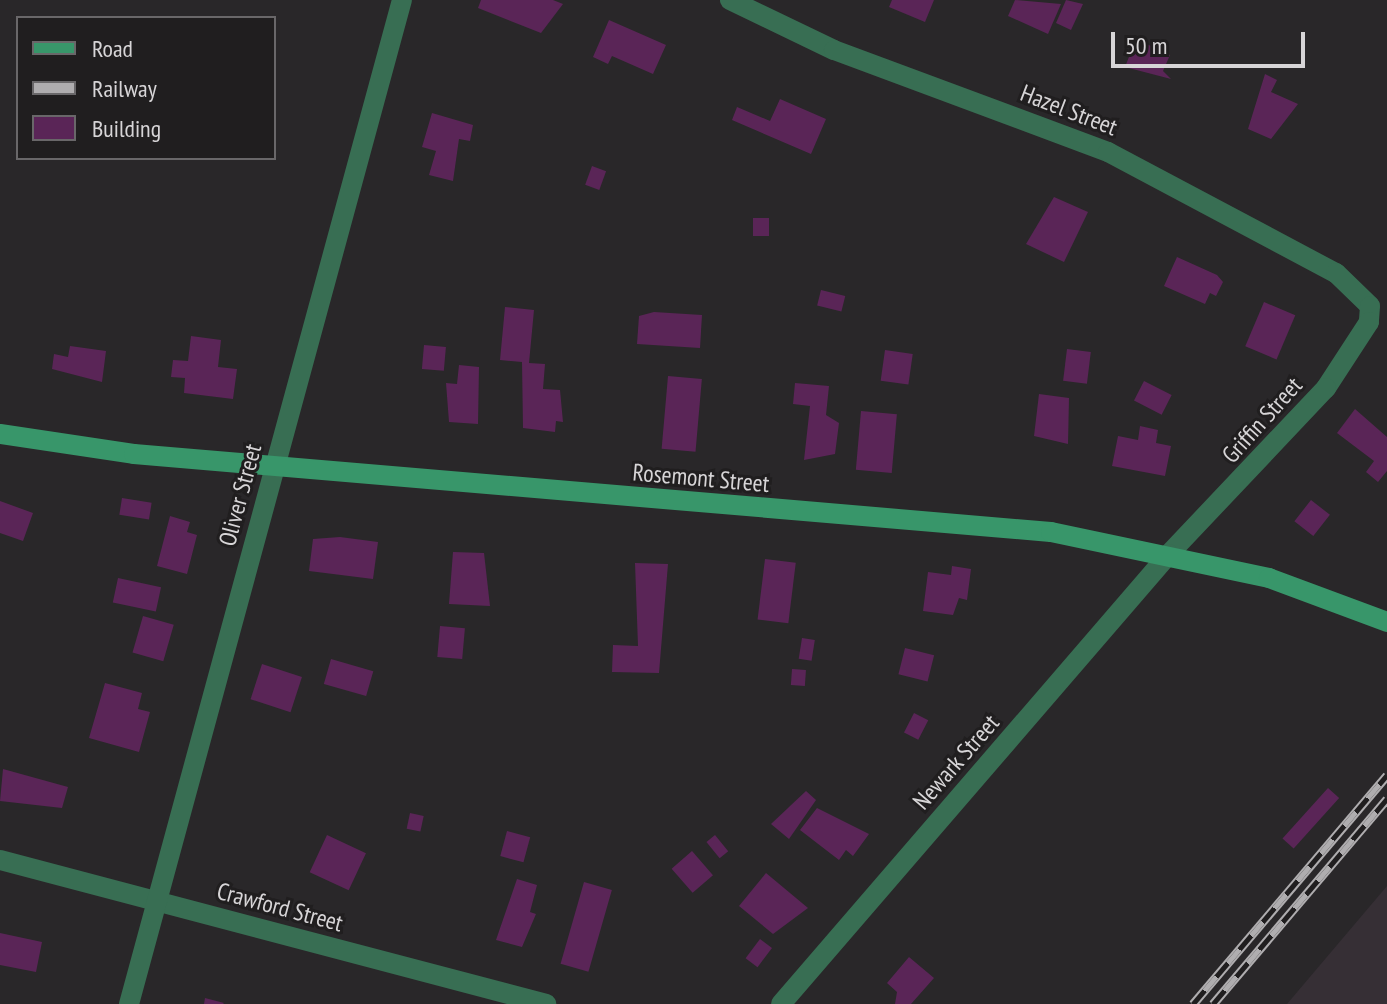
<!DOCTYPE html>
<html>
<head>
<meta charset="utf-8">
<style>
  body { margin:0 }
  #map { position:relative; width:1387px; height:1004px; overflow:hidden; background:#292729; font-family:"PT Sans Narrow",sans-serif }
  div>[style] { position:absolute }
  .built>* { inset:0; background:#362f35 }
  .building>* { inset:0; background:#5a2557; transform-origin:0 0 }
  .street>* { height:20px; margin:-10px; padding:0 10px; transform-origin:10px; border-radius:10px; background:#386e53 }
  .secondary>* { height:20px; margin:-10px; padding:0 10px; transform-origin:10px; border-radius:10px; background:#38966a }
  .rail>* { height:9px; margin-top:-4.5px; transform-origin:0; background:repeating-linear-gradient(90deg,#201e1f 0 18px,#afadaf 0 36px); box-sizing:border-box; border-block:2px solid #afadaf }
  span { translate:-50% -50%; white-space:nowrap; text-align:center; line-height:1.15; -webkit-text-stroke:6px #201e1f; paint-order:stroke }
  .street-label { font-size:24px; color:#d7d5d7 }
  .legend { position:absolute; left:16px; top:16px; width:260px; height:144px; box-sizing:border-box; background:#201e1f; border:2px solid #696769; margin:0; padding:10px 14px; list-style:none; font-size:24px; color:#d7d5d7 }
  .legend li { display:flex; align-items:center; gap:16px; height:40px }
  .legend b { width:40px; border:2px solid #696769 }
  .scale { position:absolute; left:1111px; top:32px; width:194px; height:36px; box-sizing:border-box; border:4px solid #d7d5d7; border-top:0; padding-left:10px; font-size:24px; line-height:28px; white-space:nowrap; color:#d7d5d7; -webkit-text-stroke:6px #201e1f; paint-order:stroke }
</style>
</head>
<body>
<div id="map">
  <div class="built">
    <div style="clip-path:polygon(1387px 886px,1387px 1004px,1287px 1004px)"></div>
  </div>
  <div class="building">
    <div style="clip-path:polygon(481px 0,553px 0,563px 4px,541px 33px,478px 8px)"></div>
    <div style="clip-path:polygon(892px 0,934px 0,925px 22px,889px 7px)"></div>
    <div style="clip-path:polygon(1015px 0,1061px 4px,1048px 34px,1008px 16px)"></div>
    <div style="clip-path:polygon(1066px 0,1083px 4px,1071px 30px,1056px 23px)"></div>
    <div style="clip-path:polygon(609px 20px,666px 45px,653px 74px,612px 56px,608px 64px,593px 57px)"></div>
    <div style="clip-path:polygon(1136px 39px,1170px 55px,1163px 71px,1171px 79px,1125px 67px)"></div>
    <div style="clip-path:polygon(1265px 74px,1277px 80px,1271px 92px,1298px 104px,1271px 139px,1248px 129px)"></div>
    <div style="clip-path:polygon(780px 99px,826px 119px,811px 154px,732px 120px,737px 107px,770px 121px)"></div>
    <div style="clip-path:polygon(432px 113px,473px 125px,470px 141px,459px 139px,453px 181px,429px 175px,436px 151px,422px 147px)"></div>
    <div style="left:592px;top:166px;width:15px;height:20px;rotate:20deg"></div>
    <div style="clip-path:polygon(1054px 197px,1088px 212px,1064px 262px,1026px 244px)"></div>
    <div style="left:753px;top:218px;width:16px;height:18px"></div>
    <div style="clip-path:polygon(1177px 257px,1217px 275px,1223px 282px,1216px 296px,1210px 293px,1205px 304px,1164px 286px)"></div>
    <div style="left:821px;top:290px;width:25px;height:16px;rotate:14deg"></div>
    <div style="left:1264px;top:302px;width:34px;height:48px;rotate:23deg"></div>
    <div style="clip-path:polygon(505px 307px,534px 310px,529px 363px,545px 364px,543px 389px,560px 390px,563px 422px,556px 421px,555px 432px,523px 428px,522px 362px,500px 360px)"></div>
    <div style="clip-path:polygon(654px 312px,702px 315px,700px 348px,637px 344px,639px 316px)"></div>
    <div style="clip-path:polygon(191px 336px,221px 340px,218px 367px,237px 369px,233px 399px,184px 393px,185px 378px,171px 377px,173px 360px,188px 361px)"></div>
    <div style="left:424px;top:345px;width:22px;height:24px;rotate:5deg"></div>
    <div style="clip-path:polygon(70px 346px,106px 351px,102px 382px,52px 369px,54px 354px,68px 357px)"></div>
    <div style="left:1067px;top:349px;width:24px;height:32px;rotate:7deg"></div>
    <div style="left:885px;top:350px;width:28px;height:31px;rotate:8deg"></div>
    <div style="clip-path:polygon(459px 365px,479px 367px,478px 424px,449px 422px,446px 383px,457px 384px)"></div>
    <div style="left:668px;top:376px;width:34px;height:73px;rotate:5deg"></div>
    <div style="left:1144px;top:381px;width:31px;height:22px;rotate:27deg"></div>
    <div style="clip-path:polygon(795px 383px,829px 386px,826px 415px,839px 423px,835px 454px,804px 460px,810px 406px,793px 404px)"></div>
    <div style="clip-path:polygon(1039px 394px,1069px 398px,1068px 444px,1034px 436px)"></div>
    <div style="clip-path:polygon(1355px 409px,1387px 437px,1387px 471px,1378px 482px,1366px 472px,1374px 461px,1337px 433px)"></div>
    <div style="left:861px;top:411px;width:36px;height:59px;rotate:5deg"></div>
    <div style="clip-path:polygon(1140px 426px,1158px 430px,1156px 443px,1171px 446px,1165px 476px,1112px 466px,1118px 436px,1138px 440px)"></div>
    <div style="left:122px;top:498px;width:30px;height:17px;rotate:9deg"></div>
    <div style="left:1311px;top:500px;width:24px;height:27px;rotate:38deg"></div>
    <div style="clip-path:polygon(0 501px,33px 513px,23px 541px,0 533px)"></div>
    <div style="clip-path:polygon(170px 516px,190px 522px,187px 532px,197px 535px,187px 574px,157px 566px)"></div>
    <div style="clip-path:polygon(340px 537px,378px 542px,373px 579px,309px 571px,313px 539px)"></div>
    <div style="clip-path:polygon(453px 552px,484px 553px,490px 606px,449px 604px)"></div>
    <div style="left:765px;top:559px;width:31px;height:61px;rotate:7deg"></div>
    <div style="clip-path:polygon(635px 563px,668px 564px,659px 673px,612px 672px,613px 645px,638px 646px)"></div>
    <div style="clip-path:polygon(952px 566px,971px 569px,967px 600px,959px 598px,953px 615px,923px 611px,928px 572px,951px 575px)"></div>
    <div style="left:118px;top:578px;width:44px;height:25px;rotate:12deg"></div>
    <div style="left:143px;top:616px;width:32px;height:38px;rotate:16deg"></div>
    <div style="left:440px;top:626px;width:25px;height:31px;rotate:5deg"></div>
    <div style="left:802px;top:638px;width:13px;height:21px;rotate:9deg"></div>
    <div style="left:905px;top:648px;width:30px;height:27px;rotate:14deg"></div>
    <div style="left:331px;top:659px;width:44px;height:26px;rotate:16deg"></div>
    <div style="left:262px;top:664px;width:42px;height:37px;rotate:18deg"></div>
    <div style="left:792px;top:669px;width:14px;height:16px;rotate:4deg"></div>
    <div style="clip-path:polygon(105px 683px,142px 693px,138px 709px,150px 712px,139px 752px,89px 738px)"></div>
    <div style="left:914px;top:713px;width:16px;height:22px;rotate:27deg"></div>
    <div style="clip-path:polygon(3px 769px,68px 787px,62px 808px,0 801px)"></div>
    <div style="left:1328px;top:788px;width:15px;height:68px;rotate:42deg"></div>
    <div style="clip-path:polygon(806px 791px,816px 800px,789px 839px,771px 824px)"></div>
    <div style="clip-path:polygon(817px 808px,869px 834px,853px 856px,846px 850px,839px 860px,800px 830px)"></div>
    <div style="left:410px;top:813px;width:14px;height:16px;rotate:12deg"></div>
    <div style="left:507px;top:831px;width:24px;height:26px;rotate:15deg"></div>
    <div style="left:327px;top:835px;width:43px;height:41px;rotate:25deg"></div>
    <div style="left:715px;top:835px;width:21px;height:11px;rotate:51deg"></div>
    <div style="left:692px;top:851px;width:32px;height:27px;rotate:49deg"></div>
    <div style="clip-path:polygon(766px 873px,808px 908px,773px 934px,739px 906px)"></div>
    <div style="clip-path:polygon(517px 879px,537px 885px,530px 912px,536px 914px,522px 947px,496px 940px)"></div>
    <div style="left:584px;top:882px;width:29px;height:85px;rotate:16deg"></div>
    <div style="clip-path:polygon(0 933px,42px 942px,36px 972px,0 965px)"></div>
    <div style="left:760px;top:939px;width:15px;height:24px;rotate:37deg"></div>
    <div style="clip-path:polygon(909px 957px,934px 978px,911px 1004px,895px 1004px,897px 992px,887px 983px)"></div>
    <div style="clip-path:polygon(205px 998px,224px 1003px,223px 1004px,204px 1004px)"></div>
  </div>
  <div class="street">
    <div style="left:730px;top:0;width:115px;rotate:25.7deg"></div>
    <div style="left:834px;top:50px;width:292px;rotate:20.4deg"></div>
    <div style="left:1108px;top:152px;width:258px;rotate:28deg"></div>
    <div style="left:1336px;top:273px;width:47px;rotate:44.1deg"></div>
    <div style="left:1370px;top:306px;width:16px;rotate:94deg"></div>
    <div style="left:1369px;top:322px;width:79px;rotate:123.1deg"></div>
    <div style="left:1326px;top:388px;width:228px;rotate:133.4deg"></div>
    <div style="left:1169px;top:554px;width:594px;rotate:130.77deg"></div>
    <div style="left:0;top:860px;width:565px;rotate:14.77deg"></div>
    <div style="left:129px;top:1004px;width:1040px;rotate:-74.79deg"></div>
  </div>
  <div class="secondary">
    <div style="left:0;top:434px;width:135px;rotate:8.5deg"></div>
    <div style="left:134px;top:454px;width:920px;rotate:4.86deg"></div>
    <div style="left:1051px;top:532px;width:223px;rotate:11.9deg"></div>
    <div style="left:1269px;top:578px;width:126px;rotate:20.4deg"></div>
  </div>
  <div class="rail">
    <div style="left:1193px;top:1004px;width:300px;rotate:-49.7deg"></div>
    <div style="left:1213px;top:1004px;width:269px;rotate:-49.7deg"></div>
  </div>
  <div class="street-label">
    <span style="left:1069px;top:110px;rotate:21deg">Hazel Street</span>
    <span style="left:1262px;top:420px;rotate:-48deg">Griffin Street</span>
    <span style="left:701px;top:478px;rotate:5deg">Rosemont Street</span>
    <span style="left:240px;top:495px;rotate:-75deg">Oliver Street</span>
    <span style="left:956px;top:762px;rotate:-49deg">Newark Street</span>
    <span style="left:280px;top:907px;rotate:15deg">Crawford Street</span>
  </div>
  <ul class="legend">
  <li><b style="height:10px;background:#38966a"></b>Road</li>
  <li><b style="height:10px;background:#afadaf"></b>Railway</li>
  <li><b style="height:22px;background:#5a2557"></b>Building</li>
  </ul>
  <div class="scale">50 m</div>
</div>
</body>
</html>
